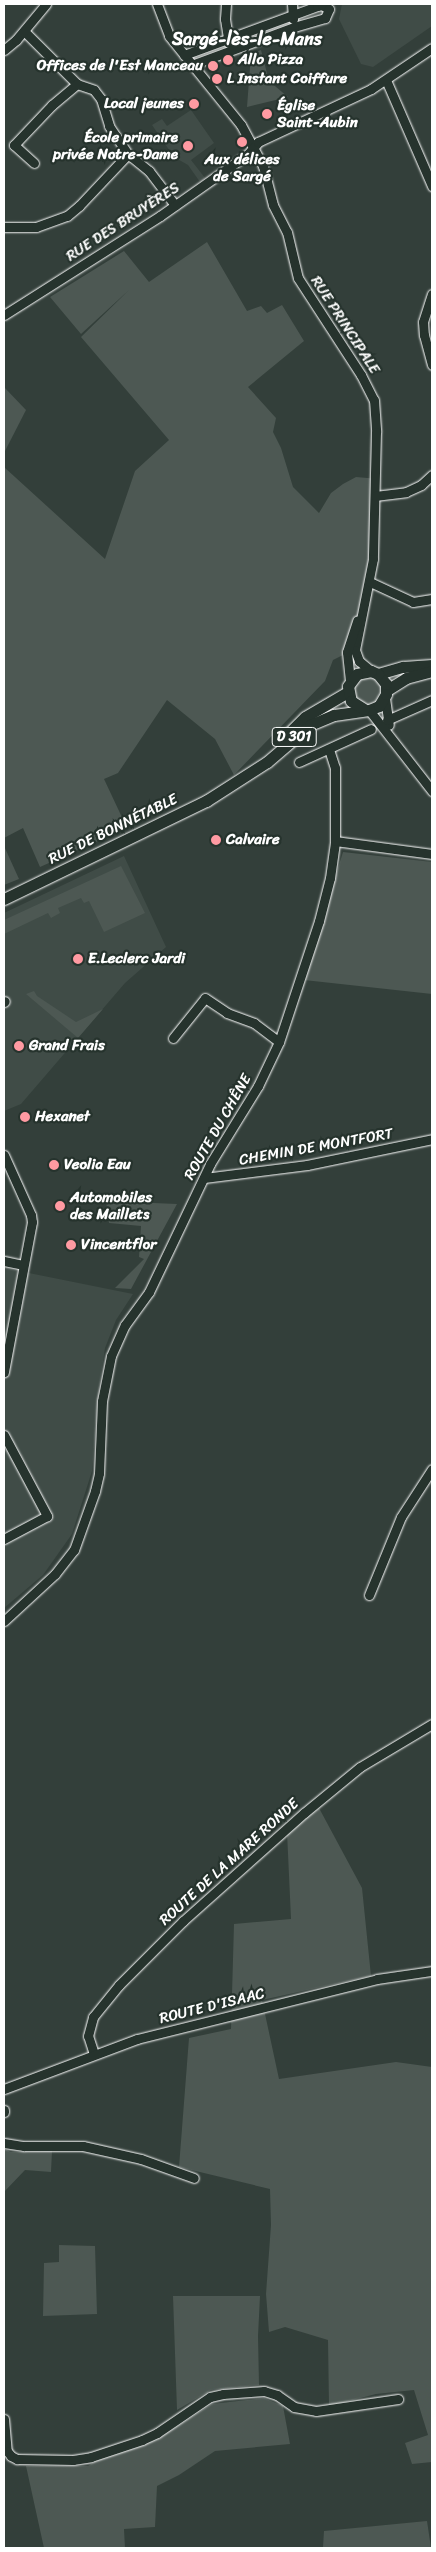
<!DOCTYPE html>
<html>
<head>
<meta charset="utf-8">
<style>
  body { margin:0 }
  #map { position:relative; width:436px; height:2552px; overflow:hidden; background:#333f3a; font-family:Sriracha,sans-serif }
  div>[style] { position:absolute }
  .built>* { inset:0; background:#404c47 }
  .green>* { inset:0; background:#4d5853 }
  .roads { filter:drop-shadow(0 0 1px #fff) drop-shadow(0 0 1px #fff) }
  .minor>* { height:9px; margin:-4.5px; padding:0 4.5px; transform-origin:4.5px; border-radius:4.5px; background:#26332d }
  .major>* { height:11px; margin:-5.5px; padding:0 5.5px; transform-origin:5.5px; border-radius:5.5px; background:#26332d }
  .dots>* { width:14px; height:14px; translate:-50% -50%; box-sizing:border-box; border:2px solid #26332d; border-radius:50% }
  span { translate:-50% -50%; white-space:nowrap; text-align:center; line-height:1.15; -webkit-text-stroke:4.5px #26332d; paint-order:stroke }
  .shield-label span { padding:1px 4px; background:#26332d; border:1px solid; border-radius:4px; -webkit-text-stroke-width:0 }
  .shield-label { font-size:14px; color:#fff; font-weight:700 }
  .poi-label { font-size:15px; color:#fff; font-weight:700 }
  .left { translate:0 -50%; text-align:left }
  .right { translate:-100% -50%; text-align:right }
  .street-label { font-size:15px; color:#fff }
  .quarter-label { font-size:18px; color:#fff; font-weight:700 }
  .frame { position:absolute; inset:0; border:5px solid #fff; pointer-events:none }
</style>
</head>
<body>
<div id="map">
  <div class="built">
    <div style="clip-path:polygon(342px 4px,432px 4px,432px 26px,373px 67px,361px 64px,339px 19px)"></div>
    <div style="clip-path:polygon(191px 110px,214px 143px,191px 160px,205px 178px,200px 182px,188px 165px,174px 157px,152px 125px,162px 119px,167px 126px)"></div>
    <div style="clip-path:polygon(124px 856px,166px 947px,125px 983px,21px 1104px,4px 1111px,4px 913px)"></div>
    <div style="clip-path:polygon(4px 1268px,133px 1294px,116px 1320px,105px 1348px,99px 1388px,92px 1471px,72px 1534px,43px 1575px,4px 1608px)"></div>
  </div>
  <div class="green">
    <div style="clip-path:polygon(261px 50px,269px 81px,288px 97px,247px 107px,251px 54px)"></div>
    <div style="clip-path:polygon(207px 242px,247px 311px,261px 306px,267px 313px,282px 305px,304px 341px,248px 387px,276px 418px,273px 432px,281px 448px,293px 487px,319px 513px,331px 493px,343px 484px,356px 477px,379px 479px,372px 595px,359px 647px,333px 660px,325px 681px,234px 775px,215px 739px,167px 700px,118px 773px,104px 779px,127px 828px,40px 867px,23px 828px,4px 838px,4px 467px,105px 559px,135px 471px,169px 440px,81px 337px,129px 290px,81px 334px,50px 297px,124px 251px,149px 282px)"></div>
    <div style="clip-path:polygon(4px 387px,26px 410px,4px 453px)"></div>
    <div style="clip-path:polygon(366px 674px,381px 681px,382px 697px,369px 707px,355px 701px,354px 682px)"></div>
    <div style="clip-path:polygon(4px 846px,19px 879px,4px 885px)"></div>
    <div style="clip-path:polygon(343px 852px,432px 862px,432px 994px,304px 980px)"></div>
    <div style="clip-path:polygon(121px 866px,145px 913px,104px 932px,89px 901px,84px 903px,81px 898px,58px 908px,60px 913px,51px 918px,48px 913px,4px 934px,4px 920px)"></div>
    <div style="clip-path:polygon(34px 991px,37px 996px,76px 1022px,103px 1009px,78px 1038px,26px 994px)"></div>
    <div style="clip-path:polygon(106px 1201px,177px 1204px,131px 1289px,115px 1288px,144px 1259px,139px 1257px,141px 1226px,109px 1223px)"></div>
    <div style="clip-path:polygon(319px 1808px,362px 1888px,371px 1976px,262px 2000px,279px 2079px,396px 2062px,432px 2067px,432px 2462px,412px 2464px,405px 2443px,428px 2435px,414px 2390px,376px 2394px,329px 2406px,328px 2340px,285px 2327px,269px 2332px,266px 2294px,271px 2225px,270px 2189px,179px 2167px,189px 2038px,231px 2029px,234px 1924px,291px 1919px,287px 1832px)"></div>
    <div style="clip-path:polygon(4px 2149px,11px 2152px,52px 2151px,51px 2172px,25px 2170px,4px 2192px,4px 2198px)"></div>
    <div style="clip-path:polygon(59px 2245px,95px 2246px,97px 2314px,43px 2316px,44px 2263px,59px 2262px)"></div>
    <div style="clip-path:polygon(173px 2296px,260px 2296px,258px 2336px,259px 2385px,211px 2390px,177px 2410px)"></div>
    <div style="clip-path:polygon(264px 2398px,283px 2406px,290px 2444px,215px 2451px,179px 2475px,157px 2486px,155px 2527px,124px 2529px,125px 2548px,44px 2548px,26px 2466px,88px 2466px,101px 2458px,164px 2435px,212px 2404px)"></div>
    <div style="clip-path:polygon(427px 2521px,431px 2548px,310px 2548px,323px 2547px,324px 2531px)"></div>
  </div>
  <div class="roads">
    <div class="minor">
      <div style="left:157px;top:4px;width:34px;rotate:69deg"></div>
      <div style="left:169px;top:36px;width:114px;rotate:51deg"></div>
      <div style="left:241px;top:125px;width:47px;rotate:61.8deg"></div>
      <div style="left:263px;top:166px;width:40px;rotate:75.6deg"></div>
      <div style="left:273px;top:205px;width:30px;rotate:63deg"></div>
      <div style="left:287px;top:232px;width:47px;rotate:76.6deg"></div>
      <div style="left:298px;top:278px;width:116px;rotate:57deg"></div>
      <div style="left:361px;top:375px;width:28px;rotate:63deg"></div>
      <div style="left:374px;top:400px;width:32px;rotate:86deg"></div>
      <div style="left:376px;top:432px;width:127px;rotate:91.4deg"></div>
      <div style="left:373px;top:559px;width:93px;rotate:101.2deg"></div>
      <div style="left:355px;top:650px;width:12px;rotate:70deg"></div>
      <div style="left:359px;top:661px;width:16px;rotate:40deg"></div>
      <div style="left:226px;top:4px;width:15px;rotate:94deg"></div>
      <div style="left:225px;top:19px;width:24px;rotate:81deg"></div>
      <div style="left:292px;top:4px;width:15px;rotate:86deg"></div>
      <div style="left:24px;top:31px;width:75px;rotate:45deg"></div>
      <div style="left:77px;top:84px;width:18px;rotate:19deg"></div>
      <div style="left:94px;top:90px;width:11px;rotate:52deg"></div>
      <div style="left:101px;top:99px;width:28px;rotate:73deg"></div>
      <div style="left:109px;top:126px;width:34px;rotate:56deg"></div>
      <div style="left:128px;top:154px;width:27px;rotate:39deg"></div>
      <div style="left:149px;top:171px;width:43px;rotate:52.6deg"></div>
      <div style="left:4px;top:50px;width:16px;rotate:-40deg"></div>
      <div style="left:16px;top:40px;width:47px;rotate:-50.2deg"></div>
      <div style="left:184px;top:55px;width:142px;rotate:-20.2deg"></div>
      <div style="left:317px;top:6px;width:5px;rotate:-11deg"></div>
      <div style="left:322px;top:5px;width:8px;rotate:30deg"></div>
      <div style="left:329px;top:9px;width:10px;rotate:114deg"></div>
      <div style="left:325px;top:18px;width:32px;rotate:164deg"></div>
      <div style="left:294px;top:27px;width:110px;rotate:159.7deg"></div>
      <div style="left:386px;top:80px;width:116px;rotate:66.5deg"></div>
      <div style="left:34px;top:163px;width:27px;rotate:-138deg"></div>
      <div style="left:14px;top:145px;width:55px;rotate:-46.5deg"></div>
      <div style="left:52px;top:105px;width:33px;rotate:-40deg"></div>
      <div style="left:4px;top:227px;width:32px"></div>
      <div style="left:36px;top:227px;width:33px;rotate:-20deg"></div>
      <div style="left:67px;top:216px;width:16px;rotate:-40deg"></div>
      <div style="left:79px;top:206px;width:71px;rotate:-46.7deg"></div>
      <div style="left:432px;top:294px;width:29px;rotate:108deg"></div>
      <div style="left:423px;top:322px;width:13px;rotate:86deg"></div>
      <div style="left:424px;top:335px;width:31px;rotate:75deg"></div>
      <div style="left:4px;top:315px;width:185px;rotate:-32.4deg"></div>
      <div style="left:160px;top:216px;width:108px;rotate:-35.2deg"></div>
      <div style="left:248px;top:154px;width:16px;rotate:-50deg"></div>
      <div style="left:258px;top:142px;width:125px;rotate:-25.1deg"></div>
      <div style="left:371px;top:89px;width:73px;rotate:-33.9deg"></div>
      <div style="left:375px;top:496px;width:31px;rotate:-7deg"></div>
      <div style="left:406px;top:492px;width:17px;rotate:-25deg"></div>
      <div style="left:421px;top:485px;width:15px;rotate:-42deg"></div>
      <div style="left:370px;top:582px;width:47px;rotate:24.9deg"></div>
      <div style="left:413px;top:602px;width:19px;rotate:-9deg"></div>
      <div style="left:350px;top:681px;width:29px;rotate:-96deg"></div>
      <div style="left:347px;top:652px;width:33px;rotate:-72deg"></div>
      <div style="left:385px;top:698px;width:27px;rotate:82deg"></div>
      <div style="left:369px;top:710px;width:103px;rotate:52.1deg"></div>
      <div style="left:387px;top:720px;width:49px;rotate:-24deg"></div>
      <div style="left:299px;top:762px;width:79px;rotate:-24.6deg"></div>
      <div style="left:335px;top:841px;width:98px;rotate:7.6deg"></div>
      <div style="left:4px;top:1002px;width:1px;rotate:-45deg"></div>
      <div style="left:173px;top:1038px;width:51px;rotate:-51.3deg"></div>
      <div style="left:205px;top:998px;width:27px;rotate:34deg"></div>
      <div style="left:227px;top:1013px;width:29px;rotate:20deg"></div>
      <div style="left:254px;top:1023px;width:31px;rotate:37deg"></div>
      <div style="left:4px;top:1155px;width:66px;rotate:65.8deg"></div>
      <div style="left:31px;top:1215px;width:7px;rotate:82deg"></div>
      <div style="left:32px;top:1222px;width:153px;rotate:100.6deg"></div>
      <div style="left:204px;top:1178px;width:104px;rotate:-7.2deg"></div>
      <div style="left:307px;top:1165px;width:128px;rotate:-11.7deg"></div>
      <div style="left:4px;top:1261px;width:19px;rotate:12deg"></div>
      <div style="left:4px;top:1435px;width:92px;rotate:62deg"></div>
      <div style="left:47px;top:1516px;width:49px;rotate:151.9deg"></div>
      <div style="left:369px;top:1595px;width:84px;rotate:-67.7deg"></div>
      <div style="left:401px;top:1517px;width:57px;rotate:-57.1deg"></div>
      <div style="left:4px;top:1621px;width:69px;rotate:-42.7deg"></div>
      <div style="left:55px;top:1574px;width:31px;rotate:-52deg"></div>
      <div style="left:74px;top:1550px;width:63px;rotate:-70.4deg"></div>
      <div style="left:95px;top:1491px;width:18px;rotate:-77deg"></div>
      <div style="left:99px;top:1473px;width:72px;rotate:-87.6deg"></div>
      <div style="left:102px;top:1401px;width:46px;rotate:-78.7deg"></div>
      <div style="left:111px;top:1356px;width:34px;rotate:-66deg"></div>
      <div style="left:125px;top:1325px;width:41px;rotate:-54deg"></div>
      <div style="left:149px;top:1292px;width:142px;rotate:-64.5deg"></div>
      <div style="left:210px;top:1164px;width:92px;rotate:-58.4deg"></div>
      <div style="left:258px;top:1086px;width:49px;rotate:-64.5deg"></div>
      <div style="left:279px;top:1042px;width:127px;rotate:-71.7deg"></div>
      <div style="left:319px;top:921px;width:44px;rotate:-75.7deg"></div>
      <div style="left:330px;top:878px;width:37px;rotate:-82deg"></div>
      <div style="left:335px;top:841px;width:73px;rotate:-90deg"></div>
      <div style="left:335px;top:768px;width:20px;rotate:-108deg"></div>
      <div style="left:94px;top:2054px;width:19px;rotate:-108deg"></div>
      <div style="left:88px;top:2036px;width:20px;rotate:-75deg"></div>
      <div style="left:93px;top:2017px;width:41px;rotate:-50.9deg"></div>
      <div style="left:119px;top:1985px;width:91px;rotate:-45deg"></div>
      <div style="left:183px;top:1921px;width:162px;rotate:-41.8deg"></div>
      <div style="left:304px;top:1813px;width:72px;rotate:-39.4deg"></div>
      <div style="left:360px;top:1767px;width:84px;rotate:-30.8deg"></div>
      <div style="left:4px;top:2089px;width:142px;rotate:-20.6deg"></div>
      <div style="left:137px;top:2039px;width:247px;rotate:-14deg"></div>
      <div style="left:377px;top:1979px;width:56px;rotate:-8.3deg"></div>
      <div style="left:4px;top:2110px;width:2px;rotate:90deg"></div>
      <div style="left:4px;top:2143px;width:20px;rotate:9deg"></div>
      <div style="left:24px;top:2146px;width:59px"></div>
      <div style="left:83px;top:2146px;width:59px;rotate:12.6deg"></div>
      <div style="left:141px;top:2159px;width:56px;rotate:19.7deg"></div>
      <div style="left:4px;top:2419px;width:32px;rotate:85deg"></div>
      <div style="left:7px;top:2451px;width:6px;rotate:51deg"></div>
      <div style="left:11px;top:2456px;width:7px;rotate:27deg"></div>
      <div style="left:17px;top:2459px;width:56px;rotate:1deg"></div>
      <div style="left:73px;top:2460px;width:18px;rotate:-9deg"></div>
      <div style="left:91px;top:2457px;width:54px;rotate:-18.4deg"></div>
      <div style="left:142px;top:2440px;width:17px;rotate:-25deg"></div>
      <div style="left:157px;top:2433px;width:64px;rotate:-34.2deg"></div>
      <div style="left:210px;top:2397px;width:13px;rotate:-13deg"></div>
      <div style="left:223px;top:2394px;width:41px;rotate:-4.2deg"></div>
      <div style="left:264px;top:2391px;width:14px;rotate:17deg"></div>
      <div style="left:277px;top:2395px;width:21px;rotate:35deg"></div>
      <div style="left:294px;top:2407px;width:22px;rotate:10deg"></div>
      <div style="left:316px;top:2411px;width:83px;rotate:-8.3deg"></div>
    </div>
    <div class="major">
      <div style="left:378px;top:674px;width:26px;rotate:-16deg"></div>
      <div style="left:403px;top:667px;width:29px;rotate:-4deg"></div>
      <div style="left:387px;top:690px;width:22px;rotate:-32deg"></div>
      <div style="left:406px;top:678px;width:27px;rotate:-15deg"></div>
      <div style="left:290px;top:732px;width:21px;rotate:-45deg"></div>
      <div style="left:305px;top:717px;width:50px;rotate:-30.2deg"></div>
      <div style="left:4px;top:899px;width:225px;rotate:-25.9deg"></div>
      <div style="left:206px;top:801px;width:72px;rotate:-32.6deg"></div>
      <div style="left:267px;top:762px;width:57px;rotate:-40.7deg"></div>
      <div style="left:310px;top:725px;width:26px;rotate:-23deg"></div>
      <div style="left:334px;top:715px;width:35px;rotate:-8deg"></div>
      <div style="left:369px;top:710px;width:11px;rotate:-22deg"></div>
      <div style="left:379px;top:706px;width:14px;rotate:-60deg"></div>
      <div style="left:386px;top:694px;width:10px;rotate:-90deg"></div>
      <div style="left:386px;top:684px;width:13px;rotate:-129deg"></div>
      <div style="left:378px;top:674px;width:8px;rotate:-157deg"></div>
      <div style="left:371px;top:671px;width:14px;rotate:168deg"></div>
      <div style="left:357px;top:674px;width:15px;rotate:127deg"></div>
      <div style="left:348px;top:686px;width:15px;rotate:79deg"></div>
      <div style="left:351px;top:701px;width:15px;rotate:32deg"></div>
    </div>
  </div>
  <div class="dots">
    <div style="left:228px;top:60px;background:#ff9aa2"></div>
    <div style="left:213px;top:66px;background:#ff9aa2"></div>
    <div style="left:217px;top:79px;background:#ff9aa2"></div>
    <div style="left:194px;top:104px;background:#ff9aa2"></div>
    <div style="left:267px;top:114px;background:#ff9aa2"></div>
    <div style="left:242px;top:142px;background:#ff9aa2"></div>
    <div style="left:188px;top:146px;background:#ff9aa2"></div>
    <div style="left:216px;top:840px;background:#ff9aa2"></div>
    <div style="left:78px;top:959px;background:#ff9aa2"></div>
    <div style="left:19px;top:1046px;background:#ff9aa2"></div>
    <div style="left:25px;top:1117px;background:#ff9aa2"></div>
    <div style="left:54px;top:1165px;background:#ff9aa2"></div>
    <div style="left:60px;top:1206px;background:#ff9aa2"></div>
    <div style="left:71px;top:1245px;background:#ff9aa2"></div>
  </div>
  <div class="shield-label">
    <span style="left:294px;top:737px">D 301</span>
  </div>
  <div class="poi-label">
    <span class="left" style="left:238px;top:60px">Allo Pizza</span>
    <span class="right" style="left:203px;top:66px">Offices de l'Est Manceau</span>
    <span class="left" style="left:227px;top:79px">L Instant Coiffure</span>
    <span class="right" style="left:184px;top:104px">Local jeunes</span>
    <span class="left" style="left:277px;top:114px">Église<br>Saint-Aubin</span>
    <span class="right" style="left:178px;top:146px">École primaire<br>privée Notre-Dame</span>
    <span style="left:242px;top:168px">Aux délices<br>de Sargé</span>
    <span class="left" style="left:226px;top:840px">Calvaire</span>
    <span class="left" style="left:88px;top:959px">E.Leclerc Jardi</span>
    <span class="left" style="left:29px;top:1046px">Grand Frais</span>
    <span class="left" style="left:35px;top:1117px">Hexanet</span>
    <span class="left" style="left:64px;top:1165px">Veolia Eau</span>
    <span class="left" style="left:70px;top:1206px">Automobiles<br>des Maillets</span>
    <span class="left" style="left:81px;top:1245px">Vincentflor</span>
  </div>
  <div class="street-label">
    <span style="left:123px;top:222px;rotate:-33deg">RUE DES BRUYÈRES</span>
    <span style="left:345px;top:325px;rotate:57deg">RUE PRINCIPALE</span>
    <span style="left:113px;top:829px;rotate:-26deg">RUE DE BONNÉTABLE</span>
    <span style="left:218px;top:1127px;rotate:-60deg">ROUTE DU CHÊNE</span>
    <span style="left:316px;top:1147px;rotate:-10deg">CHEMIN DE MONTFORT</span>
    <span style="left:229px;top:1862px;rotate:-42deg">ROUTE DE LA MARE RONDE</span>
    <span style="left:212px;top:2006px;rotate:-14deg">ROUTE D'ISAAC</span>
  </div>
  <div class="quarter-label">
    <span style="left:247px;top:39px">Sargé-lès-le-Mans</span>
  </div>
  <div class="frame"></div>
</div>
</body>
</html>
